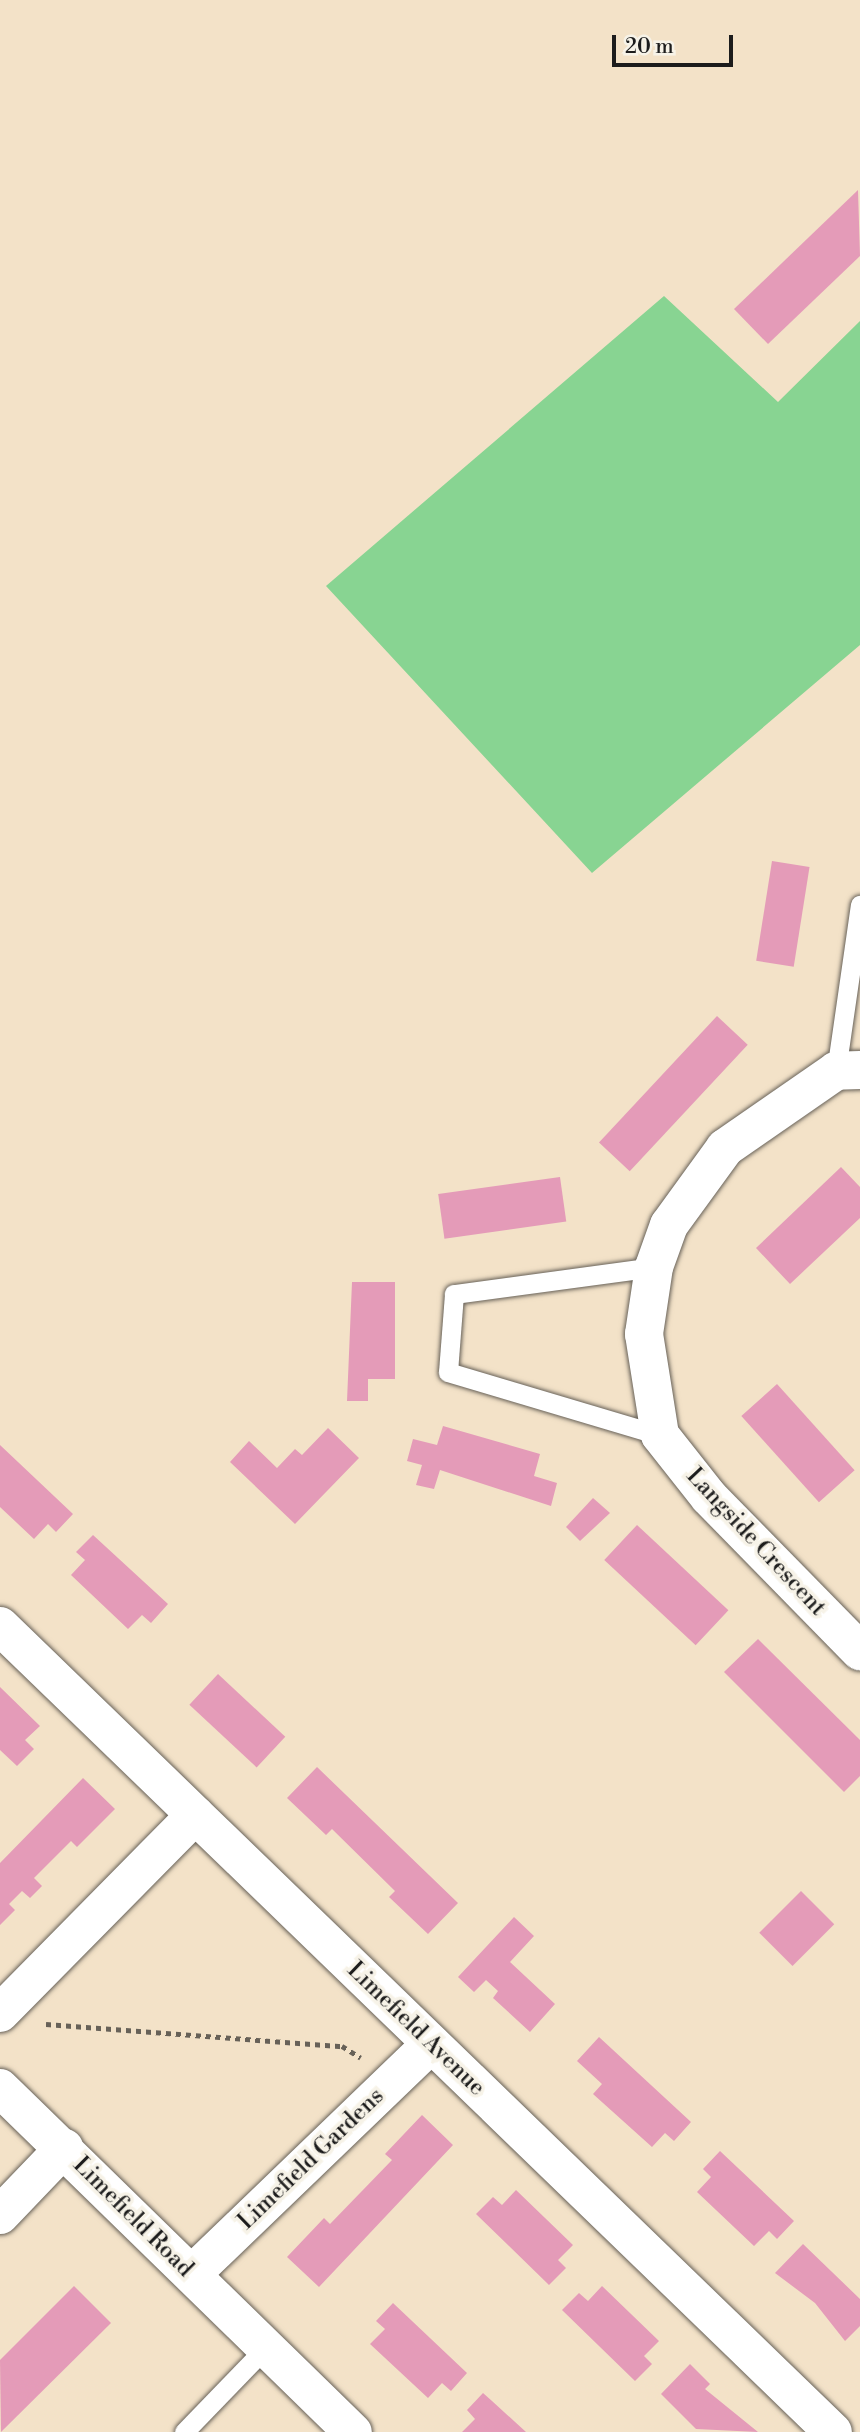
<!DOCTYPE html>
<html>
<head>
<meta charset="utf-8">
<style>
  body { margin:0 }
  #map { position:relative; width:860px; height:2432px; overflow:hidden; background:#f3e2c8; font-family:"Libre Bodoni",serif }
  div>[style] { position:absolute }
  .green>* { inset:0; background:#88d492 }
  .building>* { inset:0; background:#e49bb8; transform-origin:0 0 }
  .path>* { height:4.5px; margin-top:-2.25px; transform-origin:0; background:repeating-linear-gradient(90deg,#676158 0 5px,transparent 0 10px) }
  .roads { filter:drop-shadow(0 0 2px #676158) drop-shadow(0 0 2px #676158) }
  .service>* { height:19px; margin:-9.5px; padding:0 9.5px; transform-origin:9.5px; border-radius:9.5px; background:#fff }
  .minor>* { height:38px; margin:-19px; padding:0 19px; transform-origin:19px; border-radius:19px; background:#fff }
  span { translate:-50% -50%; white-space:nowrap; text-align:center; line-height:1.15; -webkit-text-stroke:7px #f7f3e8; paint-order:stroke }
  .street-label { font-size:23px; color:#1c1c1c }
  .scale { position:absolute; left:612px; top:35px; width:121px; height:32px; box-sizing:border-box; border:4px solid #1c1c1c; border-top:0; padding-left:9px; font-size:21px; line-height:24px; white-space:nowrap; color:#1c1c1c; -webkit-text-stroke:5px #f7f3e8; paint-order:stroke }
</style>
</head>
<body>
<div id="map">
  <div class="green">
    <div style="clip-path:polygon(664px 296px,778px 402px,860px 321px,860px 645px,592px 873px,326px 586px)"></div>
  </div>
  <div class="building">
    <div style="clip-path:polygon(858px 190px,860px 256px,768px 344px,734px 309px)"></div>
    <div style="left:772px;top:861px;width:38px;height:101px;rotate:9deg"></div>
    <div style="left:717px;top:1016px;width:42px;height:173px;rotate:43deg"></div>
    <div style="clip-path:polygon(841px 1167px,860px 1187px,860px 1218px,790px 1284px,756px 1248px)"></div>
    <div style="left:560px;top:1177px;width:45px;height:123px;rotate:82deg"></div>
    <div style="clip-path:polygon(352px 1282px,395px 1282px,395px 1379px,368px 1379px,368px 1401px,347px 1401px)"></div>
    <div style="left:777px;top:1384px;width:116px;height:48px;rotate:48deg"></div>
    <div style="clip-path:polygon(443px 1426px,540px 1454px,534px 1476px,557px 1483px,551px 1506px,440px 1470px,434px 1489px,416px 1485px,422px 1465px,407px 1461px,413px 1439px,437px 1445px)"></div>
    <div style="clip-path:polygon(328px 1428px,359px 1458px,295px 1524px,230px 1462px,249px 1441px,277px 1468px,295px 1449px,302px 1455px)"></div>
    <div style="clip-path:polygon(0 1445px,73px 1514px,56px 1532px,48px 1524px,34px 1539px,0 1507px)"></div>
    <div style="clip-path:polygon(593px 1498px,610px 1513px,580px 1541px,566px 1527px)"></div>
    <div style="left:637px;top:1525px;width:125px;height:48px;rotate:43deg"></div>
    <div style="clip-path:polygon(93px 1535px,168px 1604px,151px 1623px,142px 1615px,128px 1629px,71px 1575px,85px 1560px,76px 1552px)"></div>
    <div style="clip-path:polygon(758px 1639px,860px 1740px,860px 1776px,844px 1792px,724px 1672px)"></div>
    <div style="left:218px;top:1674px;width:92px;height:42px;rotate:43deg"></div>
    <div style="clip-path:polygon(0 1687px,40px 1726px,25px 1740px,34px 1749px,17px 1766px,0 1750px)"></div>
    <div style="clip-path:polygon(317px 1767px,458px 1903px,428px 1934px,389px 1897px,395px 1891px,332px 1829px,326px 1835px,287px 1798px)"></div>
    <div style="clip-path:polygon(83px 1778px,115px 1809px,77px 1847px,71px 1841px,34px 1878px,42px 1886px,30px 1898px,22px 1891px,9px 1904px,15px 1910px,0 1925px,0 1863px)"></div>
    <div style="left:801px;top:1891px;width:47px;height:59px;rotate:45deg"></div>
    <div style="clip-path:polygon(514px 1917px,534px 1936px,510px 1962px,555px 2004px,530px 2032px,493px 1998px,498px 1991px,486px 1980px,474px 1992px,458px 1977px)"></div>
    <div style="clip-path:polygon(599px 2037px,691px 2122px,674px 2141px,665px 2133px,652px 2147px,593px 2094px,602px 2084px,577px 2061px)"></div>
    <div style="clip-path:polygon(422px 2115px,453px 2145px,319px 2287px,287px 2257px,324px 2218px,330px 2224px,392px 2160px,385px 2154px)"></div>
    <div style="clip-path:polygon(720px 2151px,794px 2221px,777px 2239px,769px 2231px,754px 2246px,697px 2192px,711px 2177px,703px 2169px)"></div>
    <div style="clip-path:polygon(516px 2190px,573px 2245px,558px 2260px,566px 2268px,549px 2285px,476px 2214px,493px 2197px,502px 2205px)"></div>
    <div style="clip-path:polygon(803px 2244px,860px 2299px,860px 2326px,845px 2341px,815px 2303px,775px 2273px)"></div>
    <div style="clip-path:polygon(74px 2286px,111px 2323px,1px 2432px,0 2360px)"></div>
    <div style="clip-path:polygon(602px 2286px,659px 2341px,644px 2356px,652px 2364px,635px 2381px,562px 2310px,579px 2293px,588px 2301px)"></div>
    <div style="clip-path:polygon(393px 2303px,467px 2373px,451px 2391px,442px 2383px,428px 2398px,370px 2344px,385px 2329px,376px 2321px)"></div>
    <div style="clip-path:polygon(690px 2364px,710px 2384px,705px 2389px,758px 2432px,696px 2429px,661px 2394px)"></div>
    <div style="clip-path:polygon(483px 2393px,492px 2401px,526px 2432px,462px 2432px,475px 2419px,467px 2410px)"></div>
  </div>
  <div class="path">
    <div style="left:46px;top:2024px;width:297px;rotate:4.3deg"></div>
    <div style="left:342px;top:2046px;width:22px;rotate:32deg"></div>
  </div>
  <div class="roads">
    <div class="service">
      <div style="left:836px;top:1071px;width:168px;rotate:-81.8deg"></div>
      <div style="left:654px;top:1267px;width:202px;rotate:172.3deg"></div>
      <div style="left:454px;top:1294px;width:78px;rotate:94.4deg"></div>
      <div style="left:448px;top:1372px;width:221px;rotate:16.6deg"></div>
      <div style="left:184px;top:2432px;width:118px;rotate:-46deg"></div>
    </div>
    <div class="minor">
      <div style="left:860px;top:1070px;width:24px;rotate:178deg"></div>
      <div style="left:836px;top:1071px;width:135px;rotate:145.3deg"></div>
      <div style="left:725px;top:1148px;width:95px;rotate:126deg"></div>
      <div style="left:669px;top:1225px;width:45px;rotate:109.7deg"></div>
      <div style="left:654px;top:1267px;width:68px;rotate:98.5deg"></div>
      <div style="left:644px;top:1334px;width:102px;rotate:81deg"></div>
      <div style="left:660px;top:1435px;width:79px;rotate:51.7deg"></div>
      <div style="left:709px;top:1497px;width:216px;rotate:45.6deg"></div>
      <div style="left:0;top:1626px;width:1159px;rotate:44.06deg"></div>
      <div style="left:0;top:2013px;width:278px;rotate:-45.4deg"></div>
      <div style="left:0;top:2088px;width:493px;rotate:44.3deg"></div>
      <div style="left:0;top:2215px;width:93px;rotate:-46.3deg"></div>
      <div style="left:192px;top:2274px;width:332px;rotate:-43.9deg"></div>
    </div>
  </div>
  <div class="street-label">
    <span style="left:756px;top:1542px;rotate:47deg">Langside Crescent</span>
    <span style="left:416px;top:2029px;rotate:44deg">Limefield Avenue</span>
    <span style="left:311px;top:2159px;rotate:-44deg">Limefield Gardens</span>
    <span style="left:133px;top:2217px;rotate:45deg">Limefield Road</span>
  </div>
  <div class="scale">20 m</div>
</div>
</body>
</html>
